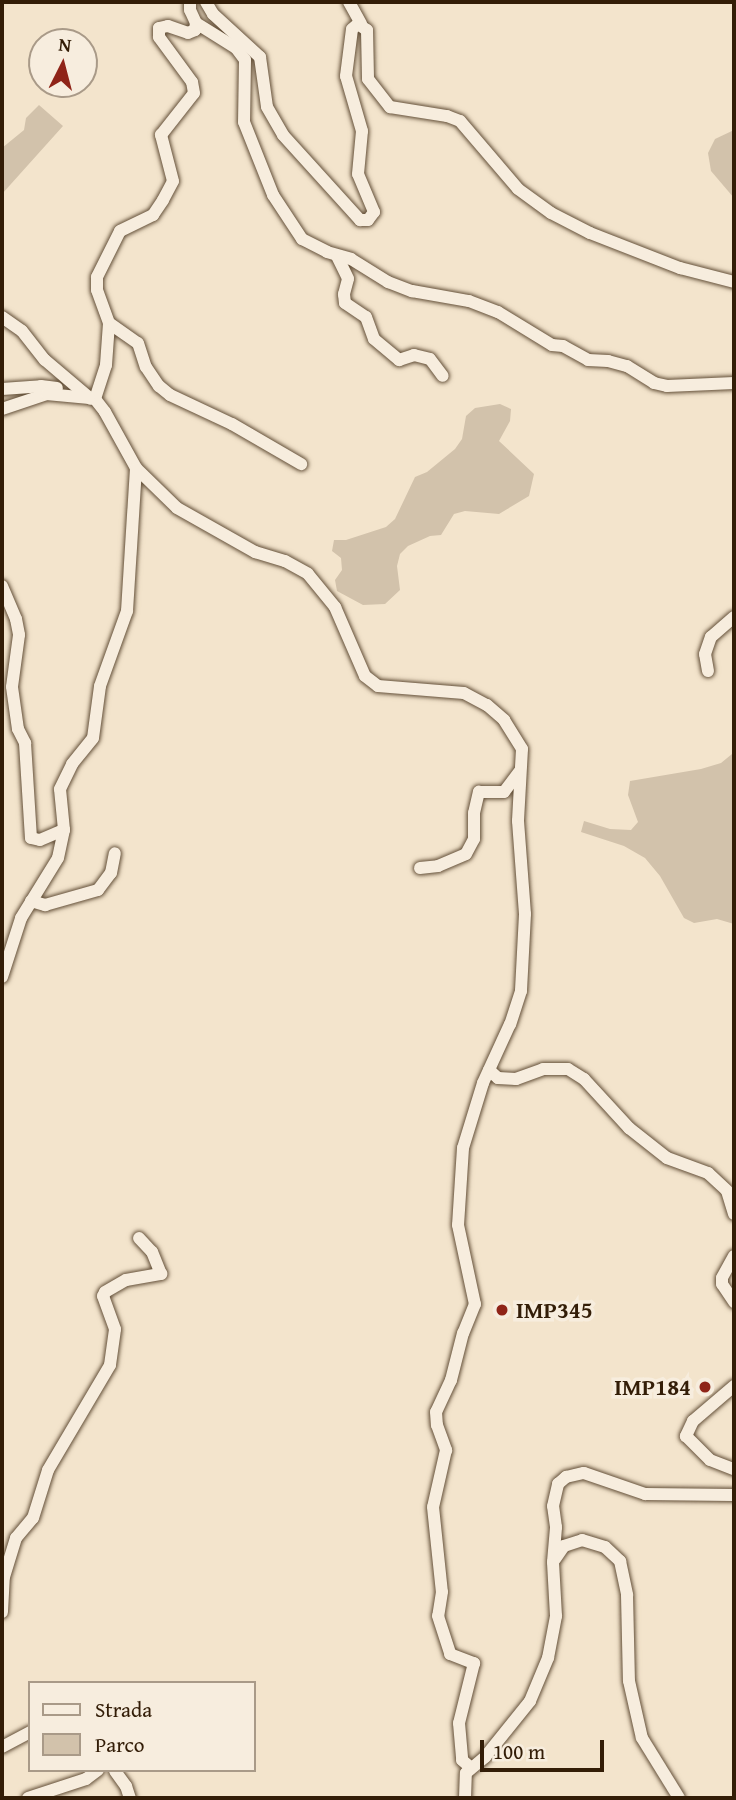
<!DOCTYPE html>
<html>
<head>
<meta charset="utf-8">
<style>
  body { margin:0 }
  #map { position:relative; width:736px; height:1800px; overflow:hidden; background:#f3e4cc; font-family:"Gentium Book Plus",serif }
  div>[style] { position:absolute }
  .green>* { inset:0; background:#d2c2ab }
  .roads { filter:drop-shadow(0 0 2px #634f38) drop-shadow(0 0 2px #634f38) }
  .minor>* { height:12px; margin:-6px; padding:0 6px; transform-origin:6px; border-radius:6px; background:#f7edde }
  .dots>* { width:19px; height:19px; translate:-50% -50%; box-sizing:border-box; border:4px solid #f7edde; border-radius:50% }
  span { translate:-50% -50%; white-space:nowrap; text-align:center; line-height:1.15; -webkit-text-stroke:7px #f7edde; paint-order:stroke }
  .poi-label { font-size:23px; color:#331d07; font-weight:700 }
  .left { translate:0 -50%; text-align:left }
  .right { translate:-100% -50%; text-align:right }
  .frame { position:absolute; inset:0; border:4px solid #331d07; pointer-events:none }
  .legend { position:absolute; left:28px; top:1681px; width:228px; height:91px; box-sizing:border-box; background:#f7edde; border:2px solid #a99a88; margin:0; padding:9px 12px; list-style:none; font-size:21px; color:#331d07 }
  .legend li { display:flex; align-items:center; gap:14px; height:35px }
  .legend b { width:35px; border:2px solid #a99a88 }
  .north { position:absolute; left:28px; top:28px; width:70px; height:70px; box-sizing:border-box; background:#f7edde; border:2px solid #a99a88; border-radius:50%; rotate:6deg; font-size:19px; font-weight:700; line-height:28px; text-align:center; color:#331d07 }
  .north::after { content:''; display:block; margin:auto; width:24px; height:32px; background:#8f2418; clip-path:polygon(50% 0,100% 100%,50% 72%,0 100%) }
  .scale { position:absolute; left:480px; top:1740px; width:124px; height:32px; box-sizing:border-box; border:4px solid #331d07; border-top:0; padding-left:9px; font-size:21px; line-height:24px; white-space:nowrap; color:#331d07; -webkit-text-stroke:5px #f7edde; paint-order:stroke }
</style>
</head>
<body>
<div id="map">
  <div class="green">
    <div style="clip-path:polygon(39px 105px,63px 126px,2px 194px,2px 148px,24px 130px,26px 118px)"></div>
    <div style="clip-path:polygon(734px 130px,734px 198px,711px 171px,708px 153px,715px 139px)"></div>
    <div style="clip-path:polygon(500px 404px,511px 409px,510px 421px,499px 441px,534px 474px,529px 496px,499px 514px,465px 511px,454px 514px,441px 535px,430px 536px,408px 546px,400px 554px,397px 566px,400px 590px,385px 604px,363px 605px,337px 591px,335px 580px,342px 570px,341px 558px,332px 551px,334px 540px,346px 540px,386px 527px,395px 519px,415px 477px,427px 472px,455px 449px,462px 439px,466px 416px,475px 408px)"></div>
    <div style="clip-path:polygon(732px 754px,734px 924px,717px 919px,694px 923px,684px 918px,660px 876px,645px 858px,624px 846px,581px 832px,584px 821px,610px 829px,631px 830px,638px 822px,628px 795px,630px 781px,701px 769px,721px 763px)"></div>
  </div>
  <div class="roads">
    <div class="minor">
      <div style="left:190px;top:2px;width:8px;rotate:90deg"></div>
      <div style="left:190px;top:10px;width:14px;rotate:65deg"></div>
      <div style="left:196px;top:23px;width:47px;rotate:32deg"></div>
      <div style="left:236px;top:48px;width:15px;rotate:53deg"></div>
      <div style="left:245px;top:60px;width:62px;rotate:90.9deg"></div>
      <div style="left:244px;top:122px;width:79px;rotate:68.3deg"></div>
      <div style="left:273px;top:195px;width:53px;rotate:56.6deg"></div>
      <div style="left:302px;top:239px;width:28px;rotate:27deg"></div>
      <div style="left:327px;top:252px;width:25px;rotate:16deg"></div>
      <div style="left:351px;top:259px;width:44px;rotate:31.9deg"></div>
      <div style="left:388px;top:282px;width:26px;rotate:21deg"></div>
      <div style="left:412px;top:291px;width:58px;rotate:10deg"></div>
      <div style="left:469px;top:301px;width:31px;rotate:21deg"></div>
      <div style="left:498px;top:312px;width:63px;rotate:31.4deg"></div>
      <div style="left:552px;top:345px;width:11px;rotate:5deg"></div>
      <div style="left:563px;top:346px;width:29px;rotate:29deg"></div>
      <div style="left:588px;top:360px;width:20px;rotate:3deg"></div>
      <div style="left:608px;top:361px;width:20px;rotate:15deg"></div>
      <div style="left:627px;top:366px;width:32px;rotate:32deg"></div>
      <div style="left:654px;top:383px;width:13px;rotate:13deg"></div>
      <div style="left:667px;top:386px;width:67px;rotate:-2.6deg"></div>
      <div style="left:206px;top:2px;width:14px;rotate:60deg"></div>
      <div style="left:213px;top:14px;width:64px;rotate:42.5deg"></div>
      <div style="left:260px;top:57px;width:50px;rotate:82deg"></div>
      <div style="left:267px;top:107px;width:32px;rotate:60deg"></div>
      <div style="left:283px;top:135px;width:115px;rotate:47.8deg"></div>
      <div style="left:360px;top:220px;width:8px"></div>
      <div style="left:368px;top:220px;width:10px;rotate:-53deg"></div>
      <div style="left:374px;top:212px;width:41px;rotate:-112.8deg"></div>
      <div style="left:358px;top:174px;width:43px;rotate:-84.7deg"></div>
      <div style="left:362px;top:131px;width:57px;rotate:-106.2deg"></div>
      <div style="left:346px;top:76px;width:47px;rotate:-82.7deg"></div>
      <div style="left:352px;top:29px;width:8px;rotate:-40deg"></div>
      <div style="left:358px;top:24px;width:11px;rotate:34deg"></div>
      <div style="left:367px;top:30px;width:49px;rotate:88.8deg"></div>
      <div style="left:368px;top:79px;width:36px;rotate:52deg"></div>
      <div style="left:390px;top:107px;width:58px;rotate:9deg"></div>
      <div style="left:447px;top:116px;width:14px;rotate:21deg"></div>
      <div style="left:460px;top:121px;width:89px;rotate:49.5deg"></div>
      <div style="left:518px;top:189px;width:41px;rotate:36deg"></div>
      <div style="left:551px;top:213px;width:44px;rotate:27.1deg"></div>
      <div style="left:590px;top:233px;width:97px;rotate:21.3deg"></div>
      <div style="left:680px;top:268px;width:56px;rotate:14.5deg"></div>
      <div style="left:349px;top:2px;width:25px;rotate:61deg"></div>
      <div style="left:337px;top:256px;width:25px;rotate:64deg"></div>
      <div style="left:348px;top:279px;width:16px;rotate:105deg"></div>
      <div style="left:344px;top:294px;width:9px;rotate:84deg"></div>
      <div style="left:345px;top:303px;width:25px;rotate:34deg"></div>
      <div style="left:366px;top:317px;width:23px;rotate:70deg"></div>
      <div style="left:374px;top:339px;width:33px;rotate:40deg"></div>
      <div style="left:399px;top:360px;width:16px;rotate:-18deg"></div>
      <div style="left:414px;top:355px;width:16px;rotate:14deg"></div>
      <div style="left:430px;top:359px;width:21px;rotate:53deg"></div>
      <div style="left:2px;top:317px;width:24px;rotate:35deg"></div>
      <div style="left:22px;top:331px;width:37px;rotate:52deg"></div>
      <div style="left:45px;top:360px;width:60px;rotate:40.3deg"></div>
      <div style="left:109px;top:323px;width:35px;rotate:35deg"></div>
      <div style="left:138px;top:343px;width:25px;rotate:72deg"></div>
      <div style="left:146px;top:367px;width:23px;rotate:56deg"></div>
      <div style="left:159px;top:386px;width:14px;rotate:39deg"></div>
      <div style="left:170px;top:395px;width:68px;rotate:25.1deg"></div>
      <div style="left:232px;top:424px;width:80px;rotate:30.1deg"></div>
      <div style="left:2px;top:389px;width:39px;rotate:-4deg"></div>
      <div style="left:41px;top:386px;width:16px;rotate:7deg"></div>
      <div style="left:95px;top:399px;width:16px;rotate:52deg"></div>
      <div style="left:105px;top:412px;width:64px;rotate:61deg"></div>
      <div style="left:136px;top:468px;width:57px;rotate:44.3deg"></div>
      <div style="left:177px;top:508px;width:90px;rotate:29.4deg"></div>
      <div style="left:255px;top:552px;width:31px;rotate:17deg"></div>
      <div style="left:285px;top:561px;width:26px;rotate:29deg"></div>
      <div style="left:308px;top:574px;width:43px;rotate:50.7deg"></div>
      <div style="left:335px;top:607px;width:75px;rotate:66.5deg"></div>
      <div style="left:365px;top:676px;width:16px;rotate:38deg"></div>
      <div style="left:378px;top:686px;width:86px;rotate:4.7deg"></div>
      <div style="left:464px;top:693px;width:26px;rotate:28deg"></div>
      <div style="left:487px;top:705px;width:23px;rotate:41deg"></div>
      <div style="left:504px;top:720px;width:34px;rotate:58deg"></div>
      <div style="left:522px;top:749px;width:72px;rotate:93.2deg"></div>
      <div style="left:518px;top:821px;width:93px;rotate:85.7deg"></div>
      <div style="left:525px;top:914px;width:77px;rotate:93deg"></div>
      <div style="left:521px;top:991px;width:35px;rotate:108deg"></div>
      <div style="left:510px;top:1024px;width:65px;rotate:114.6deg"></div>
      <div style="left:483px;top:1083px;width:68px;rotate:107.1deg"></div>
      <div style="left:463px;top:1148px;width:77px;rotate:93.7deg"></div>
      <div style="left:458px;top:1225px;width:81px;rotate:77.9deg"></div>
      <div style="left:475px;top:1304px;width:31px;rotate:112deg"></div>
      <div style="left:463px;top:1333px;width:49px;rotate:104.3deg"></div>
      <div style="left:451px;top:1380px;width:35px;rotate:115deg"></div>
      <div style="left:436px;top:1412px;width:13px;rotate:86deg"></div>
      <div style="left:437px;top:1425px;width:27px;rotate:70deg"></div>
      <div style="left:446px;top:1450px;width:58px;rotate:102.8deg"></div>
      <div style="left:433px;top:1507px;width:85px;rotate:84deg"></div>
      <div style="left:442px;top:1592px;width:24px;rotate:99deg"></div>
      <div style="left:438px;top:1616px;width:40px;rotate:72deg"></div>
      <div style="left:450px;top:1654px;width:26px;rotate:21deg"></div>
      <div style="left:474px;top:1663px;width:62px;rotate:104deg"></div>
      <div style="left:459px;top:1723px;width:37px;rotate:85deg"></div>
      <div style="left:462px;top:1760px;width:11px;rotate:41deg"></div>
      <div style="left:95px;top:399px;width:36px;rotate:-72deg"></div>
      <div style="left:106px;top:365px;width:42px;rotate:-85.9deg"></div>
      <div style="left:109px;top:323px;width:35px;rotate:-110deg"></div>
      <div style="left:97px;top:290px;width:13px;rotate:-90deg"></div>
      <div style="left:97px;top:277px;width:51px;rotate:-63.4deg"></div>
      <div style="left:120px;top:231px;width:37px;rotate:-26deg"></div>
      <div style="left:153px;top:215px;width:18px;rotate:-56deg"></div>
      <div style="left:163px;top:200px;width:21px;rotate:-62deg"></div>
      <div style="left:173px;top:181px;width:48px;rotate:-104.6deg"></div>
      <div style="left:161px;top:135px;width:53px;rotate:-51.8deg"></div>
      <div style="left:194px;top:93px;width:11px;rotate:-100deg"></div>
      <div style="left:192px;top:82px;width:56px;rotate:-126.3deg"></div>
      <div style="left:159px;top:37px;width:9px;rotate:-90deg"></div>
      <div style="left:159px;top:28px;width:9px;rotate:-13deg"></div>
      <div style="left:168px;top:26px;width:21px;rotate:19deg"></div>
      <div style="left:188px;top:33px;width:8px;rotate:-23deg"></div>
      <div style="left:195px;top:30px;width:7px;rotate:-82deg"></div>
      <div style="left:2px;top:409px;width:47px;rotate:-18.4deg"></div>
      <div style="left:47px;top:394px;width:42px;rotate:5.4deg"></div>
      <div style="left:2px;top:586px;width:36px;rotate:67deg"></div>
      <div style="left:16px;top:619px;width:16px;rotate:79deg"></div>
      <div style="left:19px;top:635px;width:52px;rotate:97.7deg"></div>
      <div style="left:12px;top:687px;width:42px;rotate:81.9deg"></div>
      <div style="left:18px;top:729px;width:16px;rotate:63deg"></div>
      <div style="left:25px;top:743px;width:95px;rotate:86.4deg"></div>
      <div style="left:31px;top:838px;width:9px;rotate:13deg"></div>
      <div style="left:40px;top:840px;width:26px;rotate:-23deg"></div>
      <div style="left:708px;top:671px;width:17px;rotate:-100deg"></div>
      <div style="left:705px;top:654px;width:18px;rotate:-71deg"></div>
      <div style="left:711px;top:637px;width:30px;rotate:-41deg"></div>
      <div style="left:420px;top:868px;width:18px;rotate:-6deg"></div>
      <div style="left:438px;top:866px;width:30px;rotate:-23deg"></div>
      <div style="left:466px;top:854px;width:17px;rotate:-62deg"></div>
      <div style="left:474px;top:839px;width:26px;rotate:-90deg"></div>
      <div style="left:474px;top:813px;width:22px;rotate:-77deg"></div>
      <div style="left:479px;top:792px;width:25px"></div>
      <div style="left:504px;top:792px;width:25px;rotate:-53deg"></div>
      <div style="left:31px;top:901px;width:15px;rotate:16deg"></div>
      <div style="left:45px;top:905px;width:55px;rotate:-15.8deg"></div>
      <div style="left:98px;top:890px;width:21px;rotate:-53deg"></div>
      <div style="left:111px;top:873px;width:20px;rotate:-79deg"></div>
      <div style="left:2px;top:977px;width:62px;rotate:-72.1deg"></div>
      <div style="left:21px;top:918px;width:70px;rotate:-58.3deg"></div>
      <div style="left:58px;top:858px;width:29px;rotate:-78deg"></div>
      <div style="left:64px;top:830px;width:41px;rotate:-95.6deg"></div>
      <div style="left:60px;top:789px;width:28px;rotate:-64deg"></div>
      <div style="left:72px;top:764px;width:33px;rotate:-51deg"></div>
      <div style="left:93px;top:738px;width:52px;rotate:-82.3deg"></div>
      <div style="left:100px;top:686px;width:80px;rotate:-70.2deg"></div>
      <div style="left:127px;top:611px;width:143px;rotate:-86.4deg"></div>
      <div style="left:489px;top:1070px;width:12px;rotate:42deg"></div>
      <div style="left:498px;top:1078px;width:18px;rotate:3deg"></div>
      <div style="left:516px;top:1079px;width:29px;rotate:-20deg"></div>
      <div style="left:543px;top:1069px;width:25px"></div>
      <div style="left:568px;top:1069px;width:19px;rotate:32deg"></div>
      <div style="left:584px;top:1079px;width:67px;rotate:47.4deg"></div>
      <div style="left:629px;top:1128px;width:48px;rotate:38.3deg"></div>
      <div style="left:667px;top:1158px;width:44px;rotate:20.1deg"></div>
      <div style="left:708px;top:1173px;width:26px;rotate:43deg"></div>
      <div style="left:727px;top:1191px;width:24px;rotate:73deg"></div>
      <div style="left:734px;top:1256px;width:25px;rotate:119deg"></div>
      <div style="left:722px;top:1278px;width:6px;rotate:90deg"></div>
      <div style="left:722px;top:1284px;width:22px;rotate:56deg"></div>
      <div style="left:734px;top:1386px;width:54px;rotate:139.5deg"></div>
      <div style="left:693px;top:1421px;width:17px;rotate:115deg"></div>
      <div style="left:686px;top:1436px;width:34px;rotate:45deg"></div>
      <div style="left:710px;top:1460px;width:26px;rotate:21deg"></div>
      <div style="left:555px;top:1559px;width:16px;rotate:-55deg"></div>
      <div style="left:564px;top:1546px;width:19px;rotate:-18deg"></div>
      <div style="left:582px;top:1540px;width:24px;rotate:17deg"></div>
      <div style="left:605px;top:1547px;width:21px;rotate:43deg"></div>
      <div style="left:620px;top:1561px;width:35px;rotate:78deg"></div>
      <div style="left:627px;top:1595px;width:86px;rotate:88.7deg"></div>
      <div style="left:629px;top:1681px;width:58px;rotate:77.2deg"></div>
      <div style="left:642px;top:1738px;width:70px;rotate:58.3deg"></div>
      <div style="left:2px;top:1612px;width:35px;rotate:-87deg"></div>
      <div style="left:4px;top:1577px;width:41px;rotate:-72.9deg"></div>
      <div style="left:16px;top:1538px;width:26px;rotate:-50deg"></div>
      <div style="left:33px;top:1518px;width:50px;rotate:-72.6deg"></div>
      <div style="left:48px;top:1470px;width:122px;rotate:-59.4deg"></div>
      <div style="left:110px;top:1365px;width:36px;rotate:-82deg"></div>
      <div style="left:115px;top:1329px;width:35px;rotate:-110deg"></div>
      <div style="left:103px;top:1296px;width:4px;rotate:-63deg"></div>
      <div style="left:105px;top:1292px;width:24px;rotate:-30deg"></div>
      <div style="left:126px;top:1280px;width:36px;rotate:-10deg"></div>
      <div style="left:161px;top:1274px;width:24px;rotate:-112deg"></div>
      <div style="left:152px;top:1252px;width:19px;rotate:-133deg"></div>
      <div style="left:2px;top:1747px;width:32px;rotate:-28deg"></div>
      <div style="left:115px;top:1771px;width:19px;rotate:54deg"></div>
      <div style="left:126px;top:1786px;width:13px;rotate:72deg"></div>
      <div style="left:28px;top:1798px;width:61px;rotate:-18.1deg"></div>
      <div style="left:86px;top:1779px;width:15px;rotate:-37deg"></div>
      <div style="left:465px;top:1798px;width:25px;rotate:-88deg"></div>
      <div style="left:466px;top:1773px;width:25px;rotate:-40deg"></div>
      <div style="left:485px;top:1757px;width:72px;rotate:-51.2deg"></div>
      <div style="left:530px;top:1701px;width:47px;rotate:-67.3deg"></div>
      <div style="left:548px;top:1658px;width:43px;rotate:-79.2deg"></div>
      <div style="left:556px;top:1616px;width:54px;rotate:-93.2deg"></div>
      <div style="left:553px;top:1562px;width:35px;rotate:-85deg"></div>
      <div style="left:556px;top:1527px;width:21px;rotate:-98deg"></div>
      <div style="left:553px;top:1506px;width:23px;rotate:-77deg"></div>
      <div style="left:558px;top:1484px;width:11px;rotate:-41deg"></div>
      <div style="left:566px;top:1477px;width:18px;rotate:-13deg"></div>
      <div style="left:584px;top:1473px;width:65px;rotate:19deg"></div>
      <div style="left:645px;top:1494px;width:89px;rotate:0.6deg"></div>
    </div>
  </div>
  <div class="dots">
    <div style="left:502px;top:1310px;background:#8f2418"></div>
    <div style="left:705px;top:1387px;background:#8f2418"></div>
  </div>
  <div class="poi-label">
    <span class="left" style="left:516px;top:1310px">IMP345</span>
    <span class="right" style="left:691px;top:1387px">IMP184</span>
  </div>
  <div class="frame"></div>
  <ul class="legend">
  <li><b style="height:9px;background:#f7edde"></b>Strada</li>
  <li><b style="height:19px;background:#d2c2ab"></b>Parco</li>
  </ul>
  <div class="north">N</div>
  <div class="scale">100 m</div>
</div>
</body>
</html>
